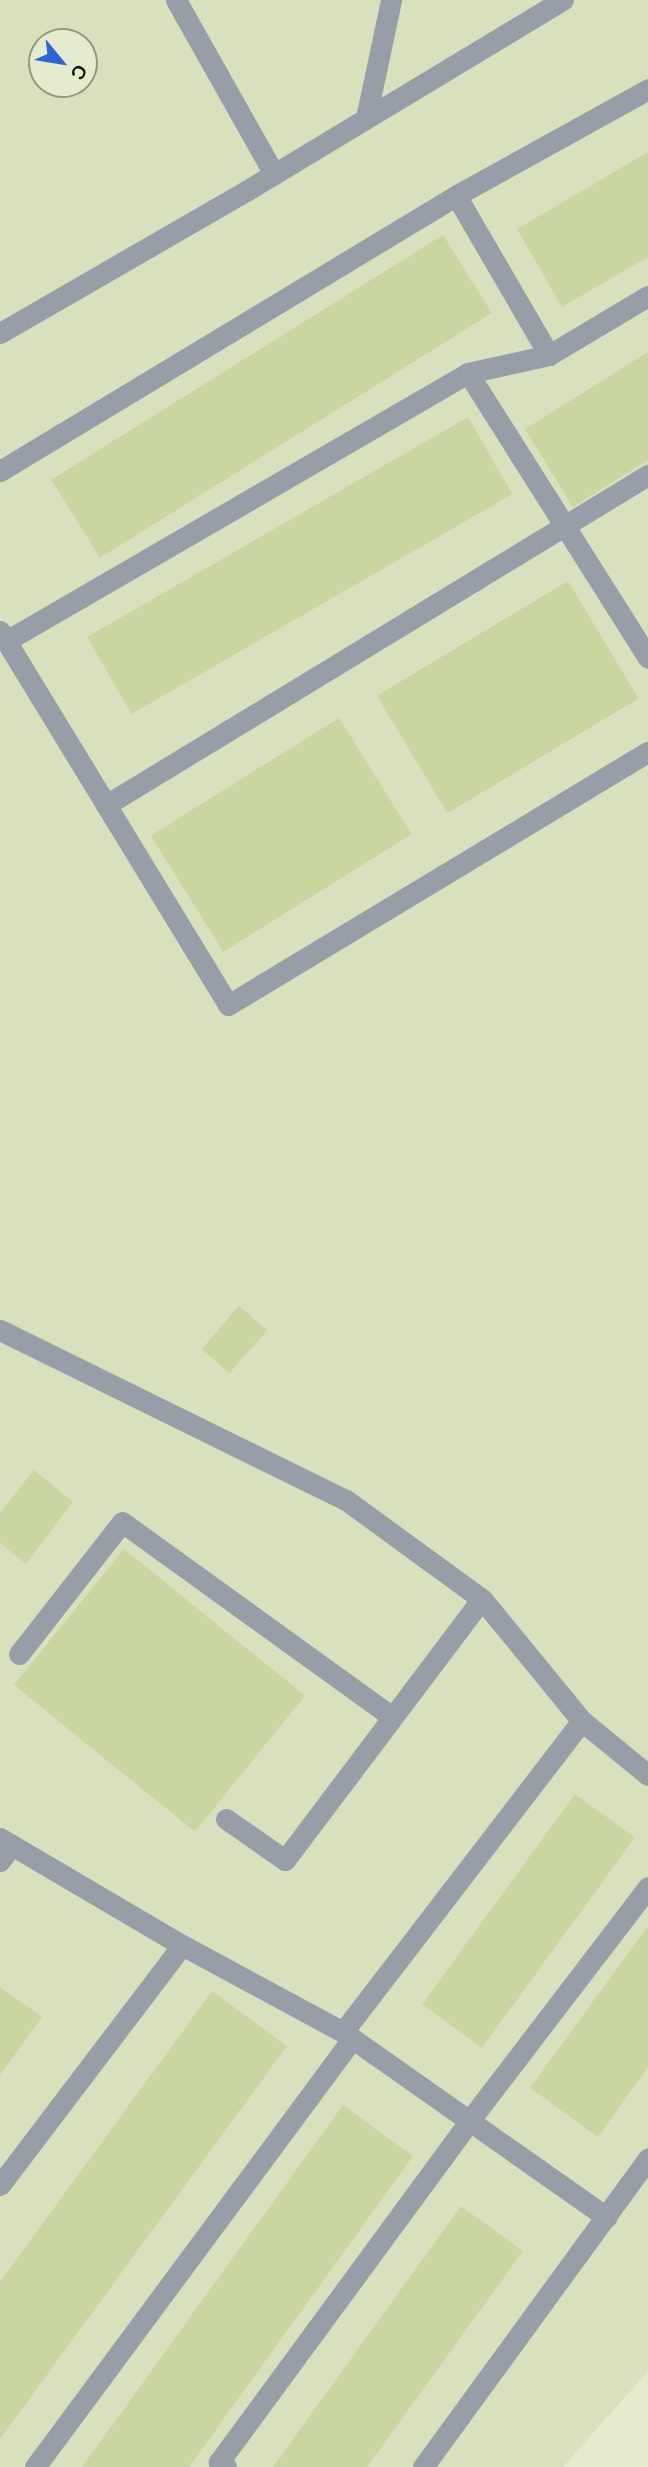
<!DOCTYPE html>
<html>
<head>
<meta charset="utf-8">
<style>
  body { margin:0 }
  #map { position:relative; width:648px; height:2467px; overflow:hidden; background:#e4ebcf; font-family:Barlow,sans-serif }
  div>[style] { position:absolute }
  .built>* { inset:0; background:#d8e0bd }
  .building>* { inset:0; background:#cad69f; transform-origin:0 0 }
  .lane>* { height:21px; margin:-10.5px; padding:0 10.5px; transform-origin:10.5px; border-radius:10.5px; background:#989ea8 }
  .street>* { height:21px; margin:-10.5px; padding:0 10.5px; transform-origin:10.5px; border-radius:10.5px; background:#989ea8 }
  span { translate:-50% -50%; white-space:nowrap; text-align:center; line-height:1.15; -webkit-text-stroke:6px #e4ebcf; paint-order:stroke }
  .north { position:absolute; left:28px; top:28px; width:70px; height:70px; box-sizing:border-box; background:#e4ebcf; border:2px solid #939883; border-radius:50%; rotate:120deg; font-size:19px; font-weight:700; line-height:28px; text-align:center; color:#191b11 }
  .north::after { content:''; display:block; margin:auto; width:24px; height:32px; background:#2e64d3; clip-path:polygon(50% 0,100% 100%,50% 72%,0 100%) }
</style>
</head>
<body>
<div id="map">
  <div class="built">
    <div style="clip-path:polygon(evenodd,0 0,648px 0,648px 2371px,563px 2467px,0 2467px,0 0,42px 42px,84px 42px,84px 84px,42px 84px,42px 42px)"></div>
  </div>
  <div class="building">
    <div style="clip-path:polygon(648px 152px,648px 257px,562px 307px,517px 229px)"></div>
    <div style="left:443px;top:235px;width:92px;height:462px;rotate:58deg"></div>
    <div style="clip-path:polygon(648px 352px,648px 460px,573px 507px,525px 429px)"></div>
    <div style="left:468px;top:417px;width:89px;height:440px;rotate:60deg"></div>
    <div style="left:568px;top:581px;width:137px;height:223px;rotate:59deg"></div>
    <div style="left:339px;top:718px;width:137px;height:222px;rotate:58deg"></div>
    <div style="left:239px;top:1306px;width:37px;height:57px;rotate:41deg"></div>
    <div style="clip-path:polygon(34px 1470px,73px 1502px,26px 1564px,0 1543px,0 1513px)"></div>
    <div style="left:124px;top:1549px;width:233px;height:175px;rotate:39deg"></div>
    <div style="left:575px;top:1794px;width:74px;height:260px;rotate:36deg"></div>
    <div style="clip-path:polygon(648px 1926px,648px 2067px,598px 2137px,530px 2088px)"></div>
    <div style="clip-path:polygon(0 1987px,42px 2017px,0 2075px)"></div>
    <div style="clip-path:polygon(212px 1991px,287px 2046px,0 2439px,0 2282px)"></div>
    <div style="clip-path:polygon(343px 2105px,413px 2156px,189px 2467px,82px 2467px)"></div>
    <div style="clip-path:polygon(461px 2206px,523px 2251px,367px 2467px,273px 2467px)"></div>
  </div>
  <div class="lane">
    <div style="left:366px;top:118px;width:121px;rotate:-78deg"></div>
    <div style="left:457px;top:197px;width:183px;rotate:59.8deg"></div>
    <div style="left:468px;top:373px;width:337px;rotate:57.7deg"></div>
    <div style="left:0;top:631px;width:438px;rotate:58.6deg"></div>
    <div style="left:228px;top:1005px;width:490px;rotate:-31.1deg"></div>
    <div style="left:6px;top:641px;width:534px;rotate:-30.12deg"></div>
    <div style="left:468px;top:373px;width:83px;rotate:-12.5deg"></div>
    <div style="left:549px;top:355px;width:115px;rotate:-30.8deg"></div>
    <div style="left:106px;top:805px;width:635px;rotate:-31.34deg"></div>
    <div style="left:0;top:1330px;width:386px;rotate:26.2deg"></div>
    <div style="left:346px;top:1500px;width:168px;rotate:36.1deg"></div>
    <div style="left:482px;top:1599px;width:158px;rotate:50.7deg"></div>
    <div style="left:582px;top:1721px;width:85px;rotate:39.3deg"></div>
    <div style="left:19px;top:1654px;width:167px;rotate:-52deg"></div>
    <div style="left:122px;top:1522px;width:332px;rotate:35.8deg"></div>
    <div style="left:226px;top:1819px;width:72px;rotate:34.8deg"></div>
    <div style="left:285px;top:1860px;width:327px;rotate:-53deg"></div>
    <div style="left:0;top:1861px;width:20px;rotate:-53deg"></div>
    <div style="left:343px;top:2032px;width:392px;rotate:-52.5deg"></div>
    <div style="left:0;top:2185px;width:301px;rotate:-52.8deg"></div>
    <div style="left:35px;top:2467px;width:533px;rotate:-53.47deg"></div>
    <div style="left:226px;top:2467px;width:9px;rotate:-144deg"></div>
    <div style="left:219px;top:2462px;width:424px;rotate:-53.7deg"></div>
    <div style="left:470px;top:2120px;width:293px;rotate:-52.6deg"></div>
    <div style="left:423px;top:2467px;width:382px;rotate:-53.9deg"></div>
  </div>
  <div class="street">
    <div style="left:176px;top:0;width:200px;rotate:60.6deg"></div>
    <div style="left:0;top:333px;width:284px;rotate:-30deg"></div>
    <div style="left:246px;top:191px;width:370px;rotate:-31.1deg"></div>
    <div style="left:0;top:471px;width:534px;rotate:-31.13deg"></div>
    <div style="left:457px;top:195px;width:218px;rotate:-29deg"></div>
    <div style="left:0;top:1838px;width:211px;rotate:30.5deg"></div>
    <div style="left:182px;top:1945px;width:183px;rotate:28.4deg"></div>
    <div style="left:343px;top:2032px;width:322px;rotate:35.1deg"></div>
  </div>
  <div class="north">С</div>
</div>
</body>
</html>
